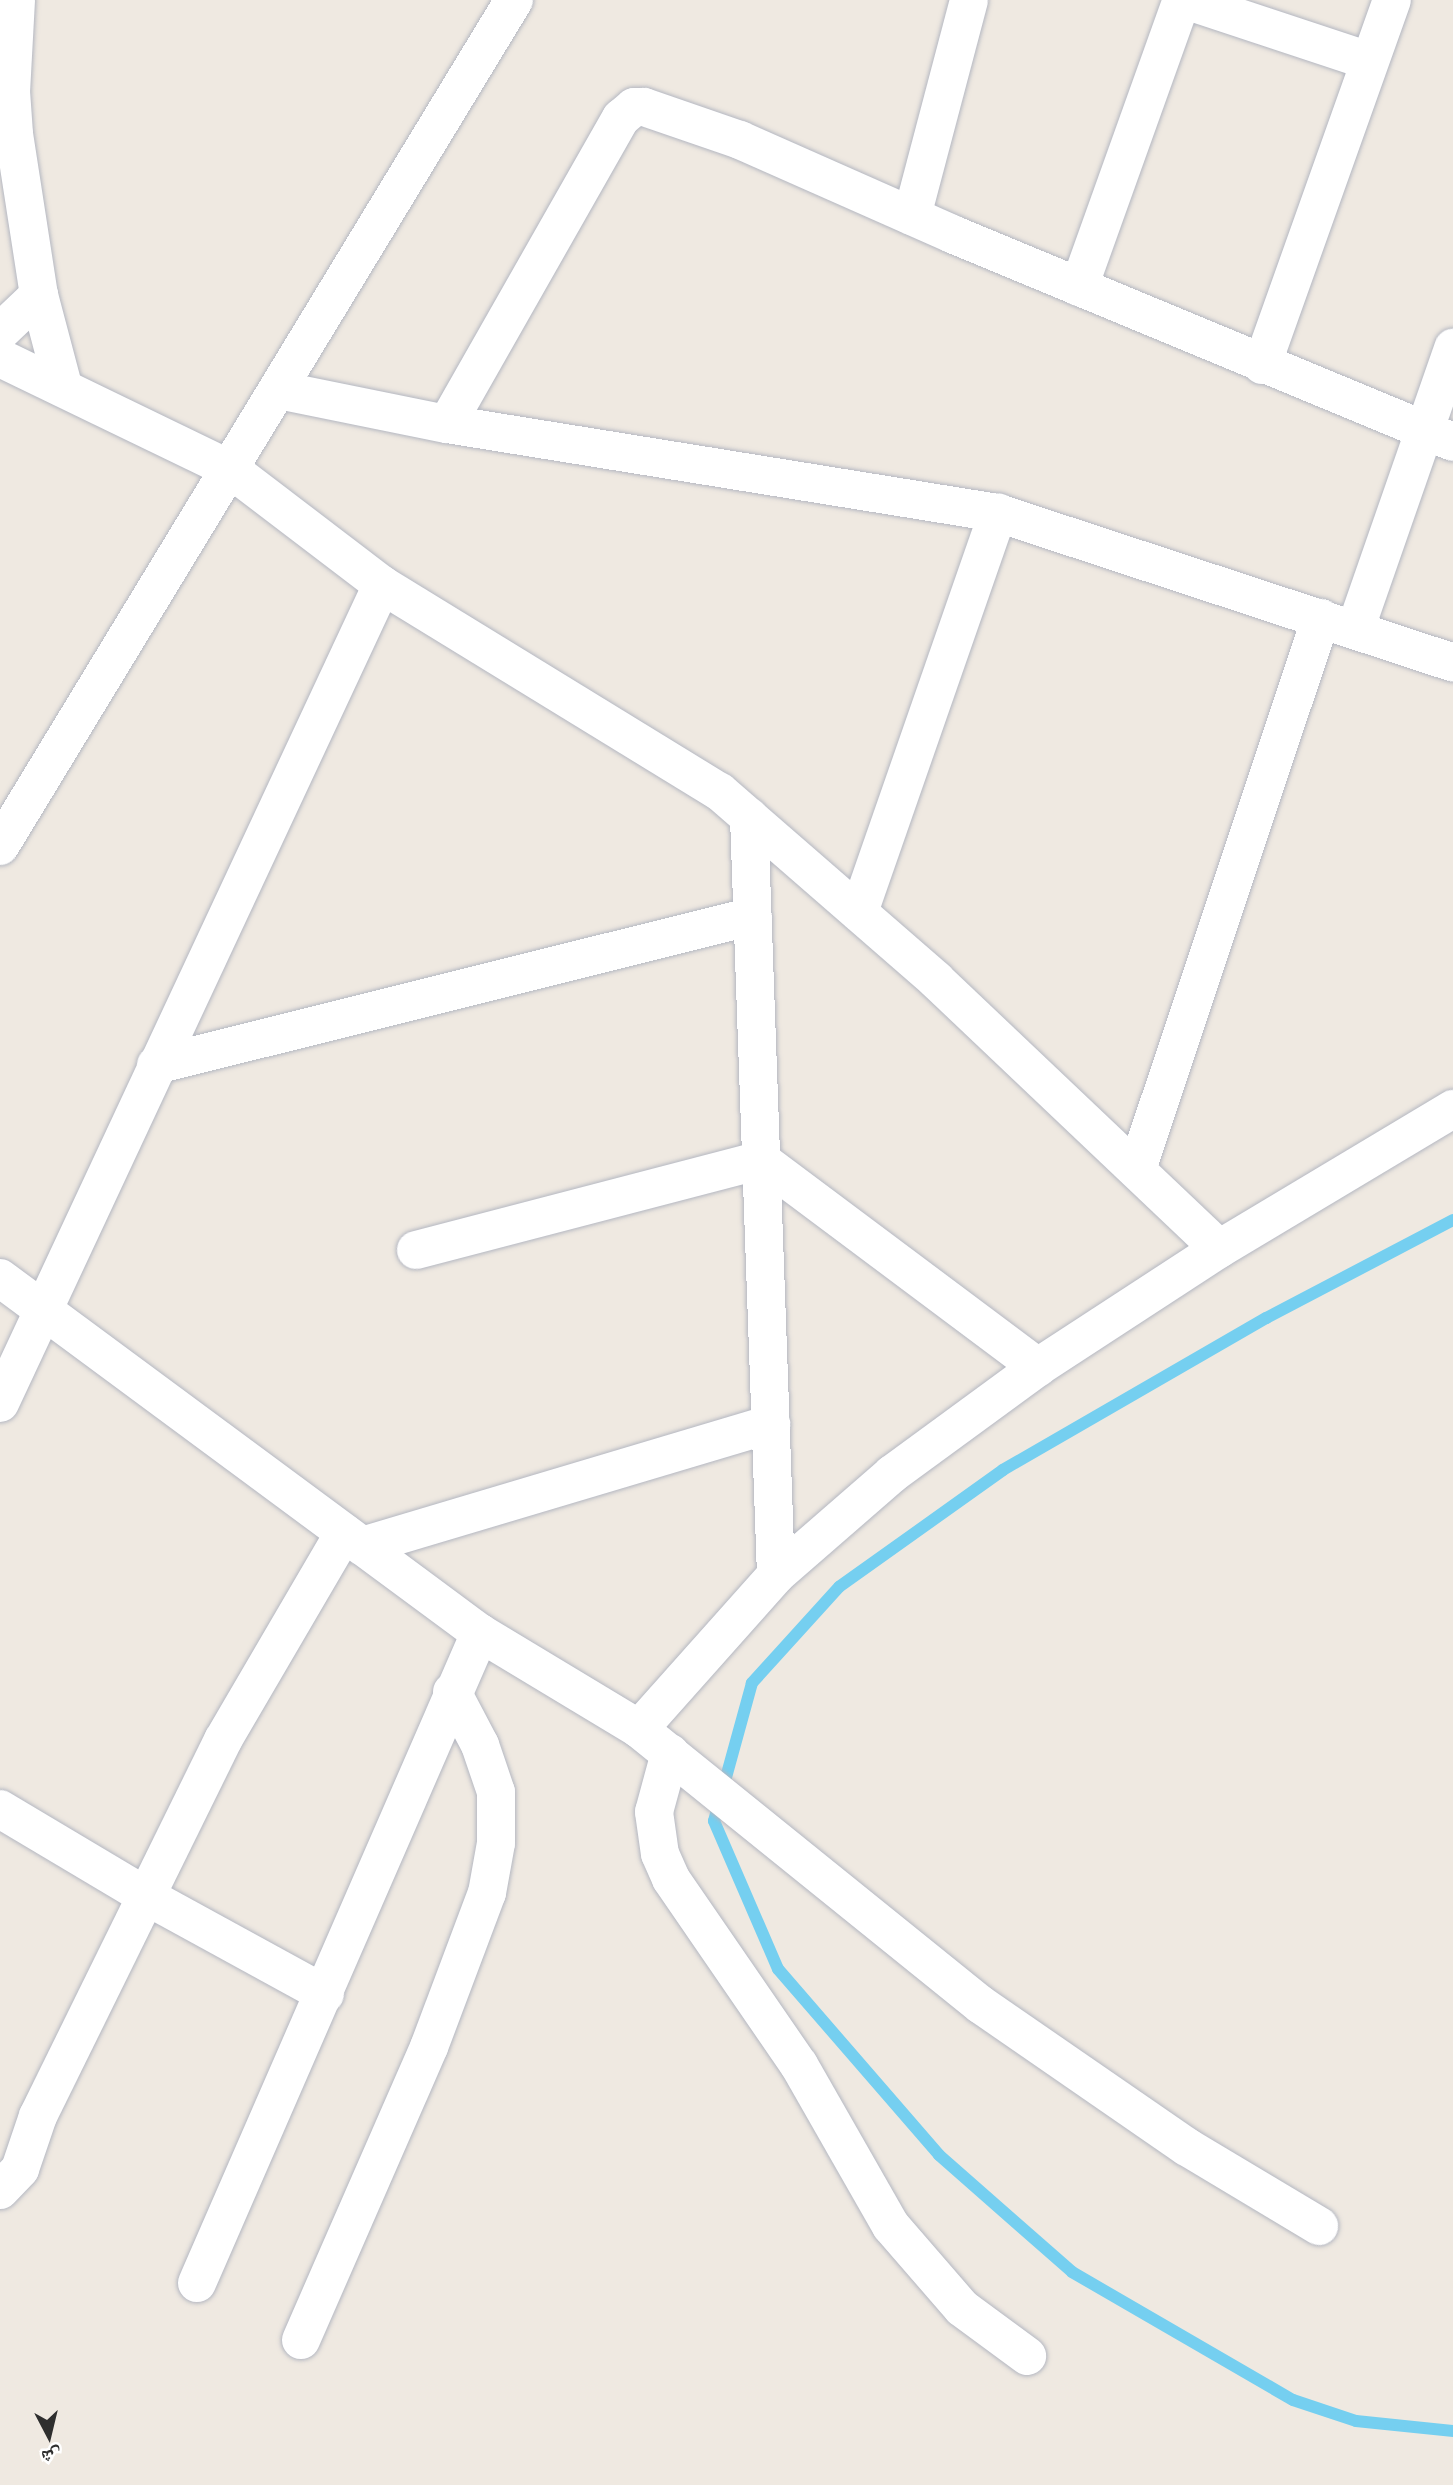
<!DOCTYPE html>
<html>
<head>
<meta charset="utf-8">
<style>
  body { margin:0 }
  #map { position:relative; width:1453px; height:2485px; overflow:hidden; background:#efe9e1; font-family:"IBM Plex Sans","Noto Naskh Arabic",sans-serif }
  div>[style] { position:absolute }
  .stream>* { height:12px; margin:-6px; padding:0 6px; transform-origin:6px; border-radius:6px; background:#75cff0 }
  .roads { filter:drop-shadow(0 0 2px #b4b7c1) drop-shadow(0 0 2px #b4b7c1) }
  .minor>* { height:38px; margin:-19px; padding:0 19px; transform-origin:19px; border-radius:19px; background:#fff }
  span { translate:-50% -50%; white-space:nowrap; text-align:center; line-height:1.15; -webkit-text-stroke:6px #fff; paint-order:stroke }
  .north { position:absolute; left:14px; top:2401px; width:70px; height:70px; -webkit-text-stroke:5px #fff; paint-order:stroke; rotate:173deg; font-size:19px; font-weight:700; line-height:28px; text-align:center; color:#2e2e2e }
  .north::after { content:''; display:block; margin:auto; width:24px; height:32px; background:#2e2e2e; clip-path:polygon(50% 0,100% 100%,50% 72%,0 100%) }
</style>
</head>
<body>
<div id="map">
  <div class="stream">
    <div style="left:1453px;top:1220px;width:211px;rotate:152.3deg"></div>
    <div style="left:1266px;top:1318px;width:304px;rotate:150deg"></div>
    <div style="left:1003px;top:1470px;width:201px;rotate:144.5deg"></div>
    <div style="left:839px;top:1587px;width:130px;rotate:132.2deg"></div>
    <div style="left:752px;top:1683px;width:143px;rotate:105.4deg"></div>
    <div style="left:714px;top:1821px;width:161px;rotate:66.6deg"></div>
    <div style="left:778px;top:1969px;width:246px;rotate:49.1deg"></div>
    <div style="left:939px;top:2155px;width:177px;rotate:41.3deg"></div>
    <div style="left:1072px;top:2272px;width:255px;rotate:30.1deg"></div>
    <div style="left:1293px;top:2400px;width:66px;rotate:18.4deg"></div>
    <div style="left:1356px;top:2421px;width:98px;rotate:5.9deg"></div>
  </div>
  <div class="roads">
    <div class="minor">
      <div style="left:16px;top:0;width:91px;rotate:93.1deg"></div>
      <div style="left:11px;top:91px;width:43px;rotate:86deg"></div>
      <div style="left:14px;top:134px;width:163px;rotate:81.2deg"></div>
      <div style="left:39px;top:295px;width:94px;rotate:75.2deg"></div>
      <div style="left:1185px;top:0;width:194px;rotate:18.3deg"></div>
      <div style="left:912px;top:216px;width:223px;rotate:-75.2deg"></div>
      <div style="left:1079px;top:287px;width:305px;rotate:-70.3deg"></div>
      <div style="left:0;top:332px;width:54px;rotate:-43.5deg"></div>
      <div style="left:0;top:358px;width:255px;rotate:25.8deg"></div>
      <div style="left:230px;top:469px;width:191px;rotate:37.3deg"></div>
      <div style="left:382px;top:585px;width:396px;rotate:31.5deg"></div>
      <div style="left:720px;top:792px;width:286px;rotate:41deg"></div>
      <div style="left:936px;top:980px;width:390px;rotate:43.5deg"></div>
      <div style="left:1262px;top:365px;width:387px;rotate:-70.4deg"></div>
      <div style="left:278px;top:390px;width:172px;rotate:11.4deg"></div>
      <div style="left:447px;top:424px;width:558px;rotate:9.18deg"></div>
      <div style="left:998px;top:513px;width:479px;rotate:18.2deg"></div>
      <div style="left:447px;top:424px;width:352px;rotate:-60.4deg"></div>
      <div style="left:621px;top:118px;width:17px;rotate:-40deg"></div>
      <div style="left:634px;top:107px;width:10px"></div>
      <div style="left:644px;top:107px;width:102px;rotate:19deg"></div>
      <div style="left:740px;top:140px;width:232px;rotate:23.9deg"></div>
      <div style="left:952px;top:234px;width:542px;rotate:22.55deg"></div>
      <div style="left:1355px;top:630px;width:299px;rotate:-70.8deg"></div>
      <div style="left:749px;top:817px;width:758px;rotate:87.96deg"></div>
      <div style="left:0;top:846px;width:990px;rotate:-58.72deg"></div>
      <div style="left:859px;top:912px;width:423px;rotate:-70.8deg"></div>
      <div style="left:156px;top:1065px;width:615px;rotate:-14.01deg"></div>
      <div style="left:1137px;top:1169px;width:581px;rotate:-71.53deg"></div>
      <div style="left:416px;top:1250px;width:357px;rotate:-14.6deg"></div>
      <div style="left:761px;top:1160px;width:346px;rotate:36.8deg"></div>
      <div style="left:0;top:1278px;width:597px;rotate:36.49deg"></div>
      <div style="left:480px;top:1633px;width:186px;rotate:31.1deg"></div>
      <div style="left:639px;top:1729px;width:206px;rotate:-48.3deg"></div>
      <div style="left:776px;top:1575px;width:154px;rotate:-41deg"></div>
      <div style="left:892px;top:1474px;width:181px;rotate:-36.2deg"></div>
      <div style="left:1038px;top:1367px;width:216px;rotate:-33.1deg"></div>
      <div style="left:1219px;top:1249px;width:273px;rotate:-30.9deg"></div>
      <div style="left:0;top:1403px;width:903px;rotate:-64.97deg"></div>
      <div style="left:362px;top:1546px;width:427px;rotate:-16.6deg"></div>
      <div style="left:639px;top:1729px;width:439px;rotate:38.9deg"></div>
      <div style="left:981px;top:2005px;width:250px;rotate:34.6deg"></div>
      <div style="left:1187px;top:2147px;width:154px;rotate:30.9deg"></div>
      <div style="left:670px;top:1753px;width:61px;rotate:105.2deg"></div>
      <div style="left:654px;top:1812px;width:42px;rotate:81.9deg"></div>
      <div style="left:660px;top:1854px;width:27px;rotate:66deg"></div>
      <div style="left:671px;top:1879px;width:226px;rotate:55.5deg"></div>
      <div style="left:799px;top:2065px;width:185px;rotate:60.3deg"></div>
      <div style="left:891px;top:2226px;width:108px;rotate:49.1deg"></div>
      <div style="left:962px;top:2308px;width:81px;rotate:36.4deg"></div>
      <div style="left:0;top:1809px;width:170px;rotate:30.8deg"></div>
      <div style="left:146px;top:1896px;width:204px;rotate:28.7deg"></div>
      <div style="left:0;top:2190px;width:29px;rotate:-46deg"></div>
      <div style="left:20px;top:2169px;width:56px;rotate:-71.2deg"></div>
      <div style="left:38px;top:2116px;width:419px;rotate:-63.8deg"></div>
      <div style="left:223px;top:1740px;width:240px;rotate:-59.7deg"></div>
      <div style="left:197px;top:2283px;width:709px;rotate:-66.47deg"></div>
      <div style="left:301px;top:2340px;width:320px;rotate:-66.4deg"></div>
      <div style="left:429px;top:2047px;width:165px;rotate:-69.4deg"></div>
      <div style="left:487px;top:1893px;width:51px;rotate:-79.8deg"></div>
      <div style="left:496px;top:1843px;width:51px;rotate:-90deg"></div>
      <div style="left:496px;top:1792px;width:50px;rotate:-108.8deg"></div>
      <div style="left:480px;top:1745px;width:60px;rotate:-117.8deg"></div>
    </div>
  </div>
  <div class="north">ش</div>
</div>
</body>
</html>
